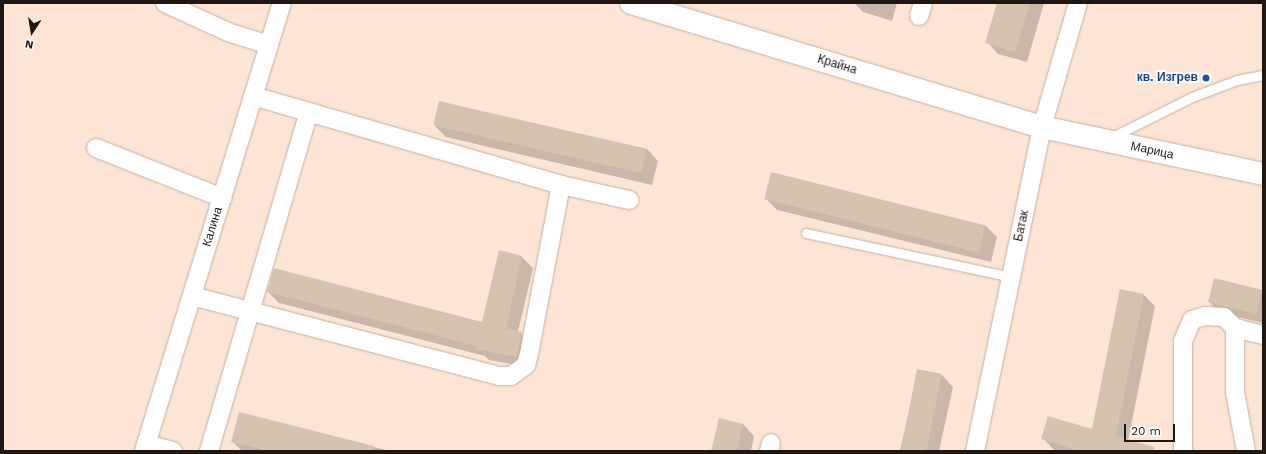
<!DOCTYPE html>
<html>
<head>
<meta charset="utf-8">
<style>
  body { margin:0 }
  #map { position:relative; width:1266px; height:454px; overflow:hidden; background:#fde5d5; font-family:"Work Sans",sans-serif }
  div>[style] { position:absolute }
  .shadow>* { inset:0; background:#0003 }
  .building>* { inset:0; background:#d5c3af; transform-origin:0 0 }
  .roads { filter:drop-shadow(0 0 1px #c8b0a2) drop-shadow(0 0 1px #c8b0a2) }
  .lane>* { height:9px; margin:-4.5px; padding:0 4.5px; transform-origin:4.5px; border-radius:4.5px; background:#fff }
  .street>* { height:18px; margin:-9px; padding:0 9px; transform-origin:9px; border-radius:9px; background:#fff }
  .secondary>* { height:22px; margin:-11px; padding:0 11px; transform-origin:11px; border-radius:11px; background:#fff }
  .dots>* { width:11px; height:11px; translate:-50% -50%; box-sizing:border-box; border:2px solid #fff; border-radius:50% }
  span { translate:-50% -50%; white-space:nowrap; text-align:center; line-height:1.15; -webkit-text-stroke:4px #fff; paint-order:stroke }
  .street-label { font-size:12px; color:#201712 }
  .transit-label { font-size:12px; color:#164399; font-weight:700 }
  .right { translate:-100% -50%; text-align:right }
  .frame { position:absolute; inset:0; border:4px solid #201712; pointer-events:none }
  .north { position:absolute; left:12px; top:12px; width:40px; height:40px; -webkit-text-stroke:3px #fff; paint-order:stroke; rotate:192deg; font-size:11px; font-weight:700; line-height:16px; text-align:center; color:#201712 }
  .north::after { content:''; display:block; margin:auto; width:14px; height:18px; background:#201712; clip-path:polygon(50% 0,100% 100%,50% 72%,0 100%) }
  .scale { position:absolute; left:1124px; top:424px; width:51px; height:18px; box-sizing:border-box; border:2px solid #201712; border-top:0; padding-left:5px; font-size:12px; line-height:14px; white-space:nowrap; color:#201712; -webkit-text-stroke:3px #fff; paint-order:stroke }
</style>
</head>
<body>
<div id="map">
  <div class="shadow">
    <div style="clip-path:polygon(854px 3px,897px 3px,892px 21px,863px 12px)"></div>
    <div style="clip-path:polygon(998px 3px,1044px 3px,1027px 62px,998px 54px,987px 42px)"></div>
    <div style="clip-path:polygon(440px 102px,647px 149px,658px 161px,652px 185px,446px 137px,435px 126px)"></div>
    <div style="clip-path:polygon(772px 174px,986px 226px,997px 237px,991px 262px,777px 210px,766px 199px)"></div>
    <div style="clip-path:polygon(500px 251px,522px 257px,533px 268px,518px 332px,533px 344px,529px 367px,489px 360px,485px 356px,279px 303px,268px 292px,483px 323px)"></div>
    <div style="clip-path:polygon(1120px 290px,1144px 295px,1155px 306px,1128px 441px,1143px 451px,1054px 450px,1043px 438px,1092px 431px)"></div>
    <div style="clip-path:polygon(1263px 291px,1263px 323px,1221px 313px,1209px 302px)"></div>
    <div style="clip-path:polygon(918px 370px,942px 375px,953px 387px,939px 451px,900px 451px)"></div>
    <div style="clip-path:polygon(239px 413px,390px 451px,242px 451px,232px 441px)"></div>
    <div style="clip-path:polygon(743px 424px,754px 436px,751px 451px,712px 451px)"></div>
  </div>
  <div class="building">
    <div style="clip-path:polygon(997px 3px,1030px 3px,1015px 52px,985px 43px)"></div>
    <div style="left:439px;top:101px;width:213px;height:25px;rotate:13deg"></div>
    <div style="left:771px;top:172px;width:221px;height:28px;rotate:14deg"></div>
    <div style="clip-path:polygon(499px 250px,522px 256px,506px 328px,522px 332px,517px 357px,476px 349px,477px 346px,267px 292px,274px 268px,482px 322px)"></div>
    <div style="left:1214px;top:278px;width:50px;height:25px;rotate:14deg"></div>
    <div style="clip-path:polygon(1120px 289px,1144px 294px,1116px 436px,1154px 447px,1154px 451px,1080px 451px,1041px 439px,1048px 416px,1092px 429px)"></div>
    <div style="left:917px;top:369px;width:25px;height:84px;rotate:11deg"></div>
    <div style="clip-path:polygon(239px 412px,374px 446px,373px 451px,269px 451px,231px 442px)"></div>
    <div style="clip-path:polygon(719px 418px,743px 424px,737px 451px,711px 451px)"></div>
  </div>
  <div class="roads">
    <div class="lane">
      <div style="left:1112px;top:137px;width:89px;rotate:-26.6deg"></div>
      <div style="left:1192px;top:97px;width:48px;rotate:-20.7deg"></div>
      <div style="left:1237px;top:80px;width:26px;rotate:-11deg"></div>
      <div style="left:806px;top:233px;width:210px;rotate:12.1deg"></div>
    </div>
    <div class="street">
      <div style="left:165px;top:3px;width:69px;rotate:24.7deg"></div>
      <div style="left:228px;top:32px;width:43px;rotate:17.6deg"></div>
      <div style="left:919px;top:16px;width:14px;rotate:-73deg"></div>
      <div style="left:253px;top:96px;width:321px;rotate:16.1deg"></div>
      <div style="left:561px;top:185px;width:70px;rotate:12.4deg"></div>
      <div style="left:96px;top:148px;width:136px;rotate:21.6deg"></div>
      <div style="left:192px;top:296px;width:317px;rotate:14.6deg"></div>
      <div style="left:499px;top:376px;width:12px"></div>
      <div style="left:511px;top:376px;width:19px;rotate:-36deg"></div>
      <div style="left:526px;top:365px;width:11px;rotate:-75deg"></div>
      <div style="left:529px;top:354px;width:172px;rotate:-79.3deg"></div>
      <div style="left:1235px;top:328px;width:29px;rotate:14deg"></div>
      <div style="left:146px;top:444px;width:28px;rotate:15deg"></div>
      <div style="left:144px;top:451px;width:469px;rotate:-72.9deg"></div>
      <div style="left:209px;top:451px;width:353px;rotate:-73.6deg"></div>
      <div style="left:769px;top:451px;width:8px;rotate:-76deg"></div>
      <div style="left:975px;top:451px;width:331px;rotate:-78.3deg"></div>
      <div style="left:1042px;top:127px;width:129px;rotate:-73.8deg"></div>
      <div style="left:1183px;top:451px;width:110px;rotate:-90deg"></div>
      <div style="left:1183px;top:341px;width:23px;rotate:-67deg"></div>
      <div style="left:1192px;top:320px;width:14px;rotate:-17deg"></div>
      <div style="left:1205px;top:316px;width:19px;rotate:3deg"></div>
      <div style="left:1224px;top:317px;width:16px;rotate:45deg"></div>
      <div style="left:1235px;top:328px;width:64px;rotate:90deg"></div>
      <div style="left:1235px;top:392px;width:60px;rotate:79.4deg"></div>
    </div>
    <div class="secondary">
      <div style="left:631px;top:3px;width:429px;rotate:16.8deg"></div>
      <div style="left:1042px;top:127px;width:226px;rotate:12deg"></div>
    </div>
  </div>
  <div class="dots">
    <div style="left:1206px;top:78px;background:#1a4fb4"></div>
  </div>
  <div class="street-label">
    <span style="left:837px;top:65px;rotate:17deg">Крайна</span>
    <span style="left:1152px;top:151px;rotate:12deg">Марица</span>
    <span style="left:1022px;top:226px;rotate:-78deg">Батак</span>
    <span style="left:213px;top:227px;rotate:-73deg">Калина</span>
  </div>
  <div class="transit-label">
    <span class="right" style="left:1198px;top:78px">кв. Изгрев</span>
  </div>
  <div class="frame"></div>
  <div class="north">N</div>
  <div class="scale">20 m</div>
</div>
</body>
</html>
